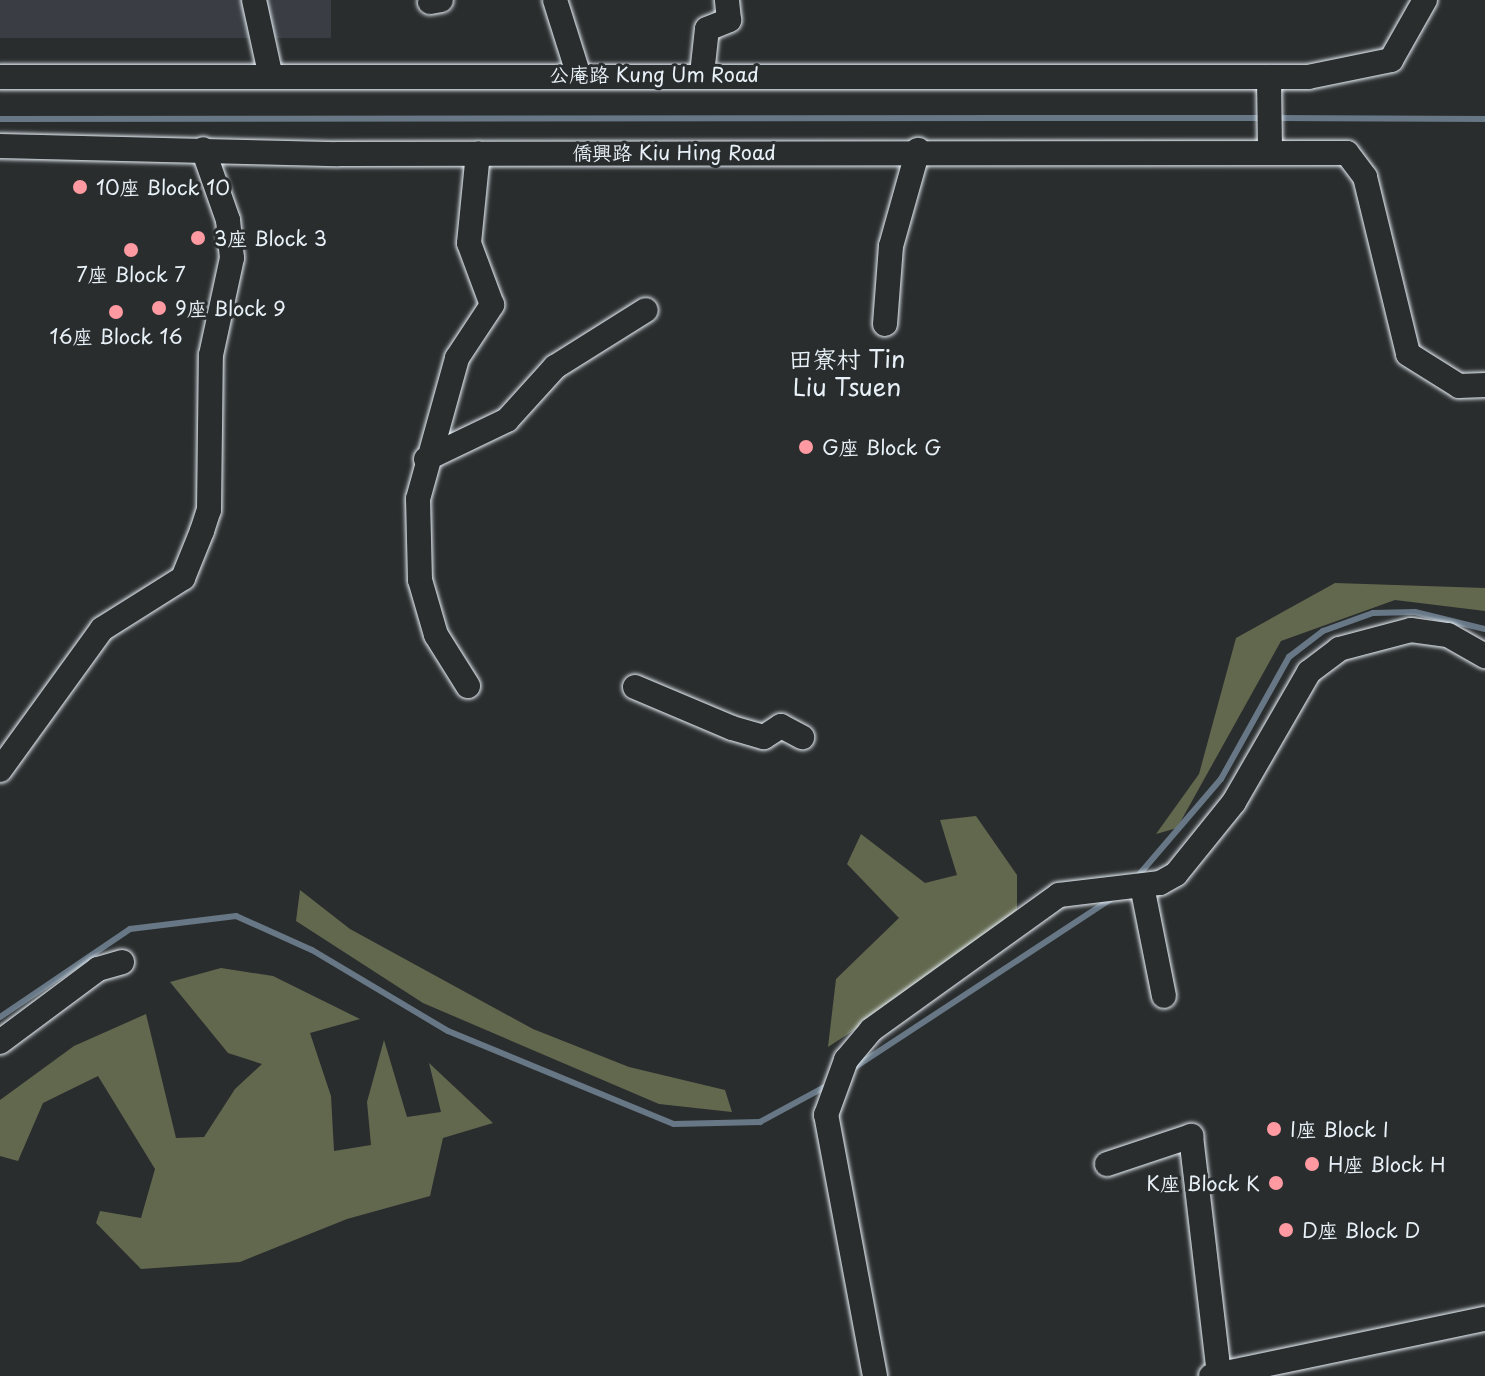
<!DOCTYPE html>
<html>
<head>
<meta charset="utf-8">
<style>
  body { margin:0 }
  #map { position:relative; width:1485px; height:1376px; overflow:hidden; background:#2a2d2e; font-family:"Playpen Sans","LXGW WenKai TC",sans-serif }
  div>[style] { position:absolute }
  .built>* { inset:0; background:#3a3e44; transform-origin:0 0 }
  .green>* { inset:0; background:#62684e }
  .stream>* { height:6px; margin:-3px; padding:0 3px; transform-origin:3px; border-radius:3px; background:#677786 }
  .roads { filter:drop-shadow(0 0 2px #e8f1f8) drop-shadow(0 0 2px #e8f1f8) }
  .minor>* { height:24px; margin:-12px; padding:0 12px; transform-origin:12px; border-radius:12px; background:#2a2d2e }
  .dots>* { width:22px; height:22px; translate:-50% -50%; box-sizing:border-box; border:4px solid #2a2d2e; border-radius:50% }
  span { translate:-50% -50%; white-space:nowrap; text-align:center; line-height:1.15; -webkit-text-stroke:6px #2a2d2e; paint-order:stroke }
  .street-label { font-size:20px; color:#e8f1f8 }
  .poi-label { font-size:20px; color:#e8f1f8 }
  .left { translate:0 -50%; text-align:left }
  .right { translate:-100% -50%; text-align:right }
  .quarter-label { font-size:24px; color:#e8f1f8 }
</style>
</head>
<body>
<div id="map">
  <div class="built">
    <div style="left:0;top:0;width:331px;height:38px"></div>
  </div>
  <div class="green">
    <div style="clip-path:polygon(1335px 583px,1485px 588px,1485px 611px,1395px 600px,1281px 641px,1177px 828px,1156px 834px,1199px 774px,1236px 638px)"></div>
    <div style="clip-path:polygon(976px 816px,1017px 875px,1017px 924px,828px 1047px,836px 979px,899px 918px,847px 864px,861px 834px,925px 883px,957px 875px,940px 820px)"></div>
    <div style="clip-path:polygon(300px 890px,350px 929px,533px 1029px,629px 1067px,725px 1090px,732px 1112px,659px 1104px,423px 1003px,296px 921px)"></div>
    <div style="clip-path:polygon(221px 968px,273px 976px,360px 1019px,310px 1033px,331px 1096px,334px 1151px,371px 1145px,367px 1102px,384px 1040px,407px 1117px,441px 1112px,429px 1063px,493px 1123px,443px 1138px,430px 1196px,347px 1219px,240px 1262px,141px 1269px,96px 1223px,100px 1211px,141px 1218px,155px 1169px,98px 1076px,43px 1103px,18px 1161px,0 1156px,0 1100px,74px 1046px,146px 1014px,176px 1138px,204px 1137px,235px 1089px,262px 1064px,228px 1053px,170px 982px)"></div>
  </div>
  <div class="stream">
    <div style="left:1276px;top:118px;width:209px;rotate:0.3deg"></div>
    <div style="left:0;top:119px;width:1264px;rotate:-0.05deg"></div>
    <div style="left:1137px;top:877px;width:129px;rotate:-49.4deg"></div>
    <div style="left:1221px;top:779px;width:140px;rotate:-60.9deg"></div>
    <div style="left:1289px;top:657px;width:43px;rotate:-37.4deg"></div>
    <div style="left:1323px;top:631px;width:53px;rotate:-19.8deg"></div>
    <div style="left:1373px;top:613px;width:42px;rotate:-1.4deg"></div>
    <div style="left:1415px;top:612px;width:72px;rotate:13.7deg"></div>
    <div style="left:0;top:1017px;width:157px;rotate:-34.1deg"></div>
    <div style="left:130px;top:929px;width:107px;rotate:-7deg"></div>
    <div style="left:236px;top:916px;width:83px;rotate:24.1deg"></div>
    <div style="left:312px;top:950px;width:158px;rotate:30.8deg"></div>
    <div style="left:448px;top:1031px;width:244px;rotate:22.4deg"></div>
    <div style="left:674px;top:1124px;width:86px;rotate:-1.3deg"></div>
    <div style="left:760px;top:1122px;width:80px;rotate:-28.5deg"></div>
    <div style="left:849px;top:1071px;width:317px;rotate:-33.3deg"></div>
  </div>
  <div class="roads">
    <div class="minor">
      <div style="left:254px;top:0;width:75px;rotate:77.6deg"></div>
      <div style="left:555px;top:0;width:77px;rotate:72.5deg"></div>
      <div style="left:430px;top:2px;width:11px;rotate:-10deg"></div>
      <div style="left:702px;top:74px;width:45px;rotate:-83.7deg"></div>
      <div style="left:707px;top:29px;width:24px;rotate:-22deg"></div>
      <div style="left:729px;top:20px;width:20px;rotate:-96deg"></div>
      <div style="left:0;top:77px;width:1308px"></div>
      <div style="left:1308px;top:77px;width:85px;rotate:-11.6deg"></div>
      <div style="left:1391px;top:60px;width:69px;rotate:-60.5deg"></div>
      <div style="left:1269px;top:77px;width:74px;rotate:89.2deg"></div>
      <div style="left:0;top:146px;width:338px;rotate:1.4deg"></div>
      <div style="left:338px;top:154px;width:1009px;rotate:-0.06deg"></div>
      <div style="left:1347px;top:153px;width:30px;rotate:53deg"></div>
      <div style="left:1365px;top:177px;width:182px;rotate:76.3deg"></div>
      <div style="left:1408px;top:354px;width:60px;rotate:32.1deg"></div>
      <div style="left:1459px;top:386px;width:26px;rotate:-2deg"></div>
      <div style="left:885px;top:324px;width:78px;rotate:-85.6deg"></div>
      <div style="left:891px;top:246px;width:100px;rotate:-74.3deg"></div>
      <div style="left:426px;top:459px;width:90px;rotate:-25.7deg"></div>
      <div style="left:507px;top:420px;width:72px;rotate:-47.8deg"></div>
      <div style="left:555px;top:367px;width:107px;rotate:-32.1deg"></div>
      <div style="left:468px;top:686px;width:60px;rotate:-122.1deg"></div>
      <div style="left:436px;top:635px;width:57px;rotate:-106.2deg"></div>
      <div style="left:420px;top:580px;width:81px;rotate:-91.4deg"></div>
      <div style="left:418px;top:499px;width:146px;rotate:-74.5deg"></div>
      <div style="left:457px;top:358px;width:64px;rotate:-56.6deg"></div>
      <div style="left:492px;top:305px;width:66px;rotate:-110.4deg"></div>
      <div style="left:469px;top:243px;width:90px;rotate:-84.3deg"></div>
      <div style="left:635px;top:687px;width:105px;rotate:22.9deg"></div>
      <div style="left:732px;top:728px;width:33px;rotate:16deg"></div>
      <div style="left:764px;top:737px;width:20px;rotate:-33deg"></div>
      <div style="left:781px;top:726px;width:24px;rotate:28deg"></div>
      <div style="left:0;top:770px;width:174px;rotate:-54.1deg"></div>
      <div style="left:102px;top:629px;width:96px;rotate:-32.2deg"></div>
      <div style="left:183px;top:578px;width:51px;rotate:-68deg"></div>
      <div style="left:202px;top:531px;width:22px;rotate:-72deg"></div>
      <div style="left:209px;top:510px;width:155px;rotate:-89.3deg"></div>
      <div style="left:211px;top:355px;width:99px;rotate:-77.8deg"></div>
      <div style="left:232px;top:258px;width:38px;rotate:-96deg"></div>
      <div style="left:228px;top:220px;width:75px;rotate:-109.4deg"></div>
      <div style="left:1142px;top:886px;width:112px;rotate:78.7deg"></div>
      <div style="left:0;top:1042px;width:122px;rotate:-36.7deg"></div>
      <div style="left:98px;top:969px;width:25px;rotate:-16deg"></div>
      <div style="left:1107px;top:1164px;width:89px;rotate:-18.4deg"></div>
      <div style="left:1191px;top:1136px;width:240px;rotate:83.3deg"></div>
      <div style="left:875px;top:1376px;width:266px;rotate:-100.6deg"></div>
      <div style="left:826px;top:1115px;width:59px;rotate:-70deg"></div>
      <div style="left:846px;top:1060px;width:39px;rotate:-50deg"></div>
      <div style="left:871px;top:1030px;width:231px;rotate:-35.7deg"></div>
      <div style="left:1059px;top:895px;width:102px;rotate:-6.8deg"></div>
      <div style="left:1160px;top:883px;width:18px;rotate:-29deg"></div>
      <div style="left:1176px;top:874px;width:92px;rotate:-51.1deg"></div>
      <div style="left:1234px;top:802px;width:150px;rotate:-60deg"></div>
      <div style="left:1309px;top:672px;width:38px;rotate:-37deg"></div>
      <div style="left:1339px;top:649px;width:74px;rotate:-14.8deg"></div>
      <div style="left:1411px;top:630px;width:37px;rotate:8deg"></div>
      <div style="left:1448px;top:635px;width:43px;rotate:29.6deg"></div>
      <div style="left:1211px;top:1376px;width:280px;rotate:-11.8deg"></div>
    </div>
  </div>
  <div class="dots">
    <div style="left:80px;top:187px;background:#ff9aa2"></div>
    <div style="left:198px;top:238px;background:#ff9aa2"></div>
    <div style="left:131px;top:250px;background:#ff9aa2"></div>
    <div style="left:159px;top:308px;background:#ff9aa2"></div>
    <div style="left:116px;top:312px;background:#ff9aa2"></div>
    <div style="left:806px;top:447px;background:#ff9aa2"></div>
    <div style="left:1274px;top:1129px;background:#ff9aa2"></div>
    <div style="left:1312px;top:1164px;background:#ff9aa2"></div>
    <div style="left:1276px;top:1183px;background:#ff9aa2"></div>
    <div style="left:1286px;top:1230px;background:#ff9aa2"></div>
  </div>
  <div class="street-label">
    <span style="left:654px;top:74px">公庵路 Kung Um Road</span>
    <span style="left:674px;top:152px">僑興路 Kiu Hing Road</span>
  </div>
  <div class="poi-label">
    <span class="left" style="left:96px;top:187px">10座 Block 10</span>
    <span class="left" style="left:214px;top:238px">3座 Block 3</span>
    <span style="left:131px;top:274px">7座 Block 7</span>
    <span class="left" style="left:175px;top:308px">9座 Block 9</span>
    <span style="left:116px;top:336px">16座 Block 16</span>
    <span class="left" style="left:822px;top:447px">G座 Block G</span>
    <span class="left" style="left:1290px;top:1129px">I座 Block I</span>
    <span class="left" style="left:1328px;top:1164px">H座 Block H</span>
    <span class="right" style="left:1260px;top:1183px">K座 Block K</span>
    <span class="left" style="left:1302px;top:1230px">D座 Block D</span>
  </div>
  <div class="quarter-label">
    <span style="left:847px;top:373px">田寮村 Tin<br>Liu Tsuen</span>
  </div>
</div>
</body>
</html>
